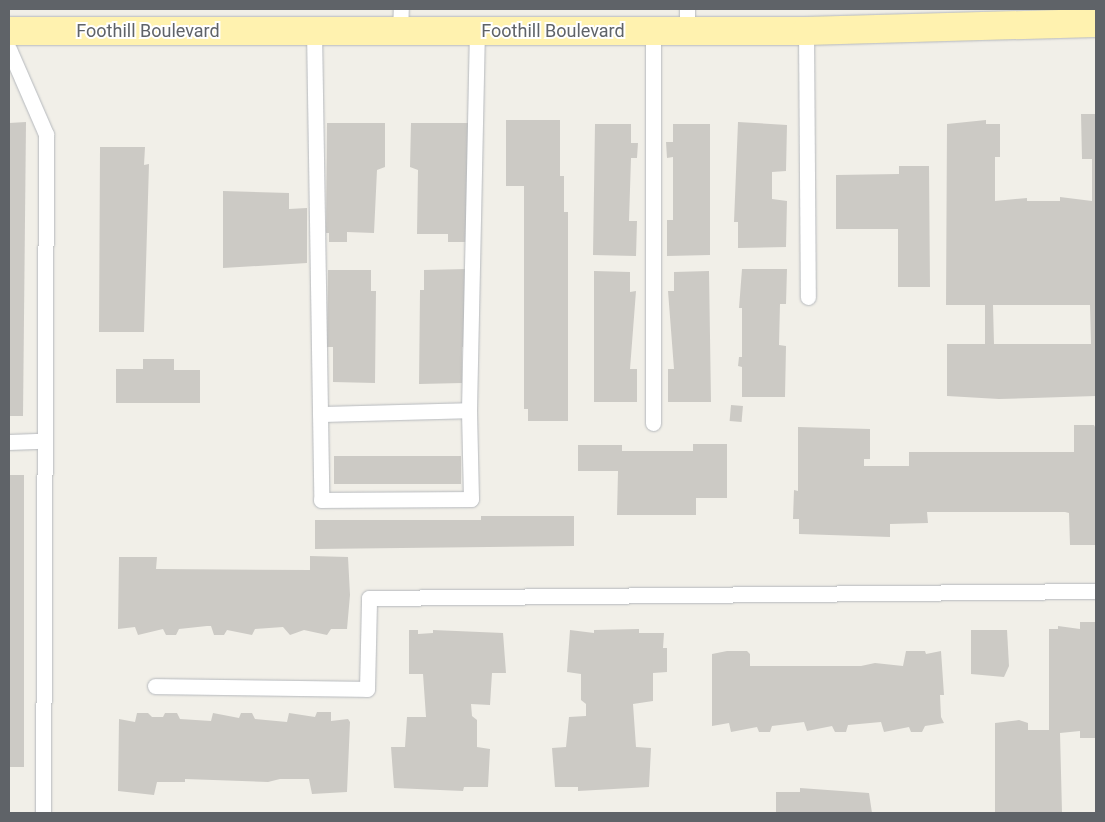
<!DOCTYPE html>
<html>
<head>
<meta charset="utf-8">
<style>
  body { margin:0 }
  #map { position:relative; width:1105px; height:822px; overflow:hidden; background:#f1efe8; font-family:Roboto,sans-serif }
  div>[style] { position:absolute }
  .building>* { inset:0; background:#cccac5; transform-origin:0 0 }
  .roads { filter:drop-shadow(0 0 1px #b5b8bc) drop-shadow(0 0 1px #b5b8bc) }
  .service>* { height:15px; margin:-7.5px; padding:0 7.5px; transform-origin:7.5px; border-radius:7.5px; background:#fff }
  .primary>* { height:28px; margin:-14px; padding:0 14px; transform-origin:14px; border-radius:14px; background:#fff2af }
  span { translate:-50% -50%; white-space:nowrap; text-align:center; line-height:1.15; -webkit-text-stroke:4px #fff; paint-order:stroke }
  .street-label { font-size:18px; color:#5f6368 }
  .frame { position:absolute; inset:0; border:10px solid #5f6368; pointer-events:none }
</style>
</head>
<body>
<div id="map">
  <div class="building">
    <div style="clip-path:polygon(evenodd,1081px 114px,1096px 114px,1096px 396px,999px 399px,947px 396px,947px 344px,985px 344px,985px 305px,946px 305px,947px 124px,986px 120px,986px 124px,1000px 124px,1000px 157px,995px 157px,995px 201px,1027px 198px,1027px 201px,1060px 201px,1060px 197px,1092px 201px,1092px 159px,1082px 159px,1081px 114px,993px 305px,1090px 305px,1091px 344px,994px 344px,993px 305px)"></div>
    <div style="clip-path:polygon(506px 120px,560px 120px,560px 176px,564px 176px,564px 212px,568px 212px,568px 421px,528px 421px,528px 409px,524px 409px,524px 186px,506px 186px)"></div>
    <div style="clip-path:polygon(26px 122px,23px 416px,9px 416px,9px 123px)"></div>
    <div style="clip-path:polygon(738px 122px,787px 125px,786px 171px,772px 172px,772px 199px,787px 201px,786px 247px,738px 248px,738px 222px,734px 222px)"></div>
    <div style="clip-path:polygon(327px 123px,385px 123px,385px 167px,377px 170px,374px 233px,347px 232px,347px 242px,329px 242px,329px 233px,326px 233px)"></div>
    <div style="clip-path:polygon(411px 123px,469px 123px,466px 242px,448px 242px,448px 234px,417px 234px,418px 170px,410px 167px)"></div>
    <div style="clip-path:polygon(595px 124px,631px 124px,631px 143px,638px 143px,637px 158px,631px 158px,629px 221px,637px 221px,636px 256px,593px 255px)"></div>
    <div style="clip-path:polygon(673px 124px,710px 124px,710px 255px,667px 256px,667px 220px,673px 220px,673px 157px,667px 158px,666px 142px,673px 142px)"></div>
    <div style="clip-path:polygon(100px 147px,145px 147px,144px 165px,149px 164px,144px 332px,99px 332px)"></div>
    <div style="clip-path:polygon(899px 166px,929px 166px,930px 287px,898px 287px,898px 229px,836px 229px,836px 175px,899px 174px)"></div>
    <div style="clip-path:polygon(223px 191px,289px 193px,289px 209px,307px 208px,307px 263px,223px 268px)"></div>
    <div style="clip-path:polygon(466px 269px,467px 347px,462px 347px,462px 383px,419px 384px,420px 290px,424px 290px,424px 270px)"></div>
    <div style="clip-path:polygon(742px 269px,787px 269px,786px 304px,780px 304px,779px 345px,786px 346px,785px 397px,742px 397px,742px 367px,738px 366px,739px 357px,742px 357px,742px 308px,739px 308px)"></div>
    <div style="clip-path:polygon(328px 270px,371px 270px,371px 291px,376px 291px,375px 383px,333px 382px,333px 347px,327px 347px)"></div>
    <div style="clip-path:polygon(594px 271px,630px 272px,630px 292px,636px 291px,630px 369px,637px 369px,637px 402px,594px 402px)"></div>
    <div style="clip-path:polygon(709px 271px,711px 402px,668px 402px,668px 369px,674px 369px,668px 291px,674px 291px,674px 272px)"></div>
    <div style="clip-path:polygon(143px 359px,174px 359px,174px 370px,200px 370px,200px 403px,116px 403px,116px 369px,143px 369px)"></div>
    <div style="left:731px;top:405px;width:12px;height:16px;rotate:5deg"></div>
    <div style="clip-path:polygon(1074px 425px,1094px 425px,1096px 429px,1095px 545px,1070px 545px,1069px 513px,1065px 512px,927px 512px,928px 523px,890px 524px,890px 537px,799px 534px,799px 519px,793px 519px,794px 490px,798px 491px,798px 427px,870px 429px,870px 459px,864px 459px,864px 466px,909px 466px,909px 452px,1074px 452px)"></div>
    <div style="clip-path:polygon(693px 444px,727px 444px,727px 498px,696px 498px,696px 515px,617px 515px,618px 471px,578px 471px,578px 445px,622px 445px,622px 451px,693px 451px)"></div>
    <div style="left:334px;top:456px;width:127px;height:28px"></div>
    <div style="left:9px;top:475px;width:15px;height:292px"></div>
    <div style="clip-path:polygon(481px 516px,574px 516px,574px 546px,315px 549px,315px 520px,481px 520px)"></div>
    <div style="clip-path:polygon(310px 556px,348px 557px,350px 595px,347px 629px,331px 629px,327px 635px,304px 630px,290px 635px,283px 627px,255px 629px,252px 635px,227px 630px,224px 635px,214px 635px,211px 626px,207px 626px,179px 629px,176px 635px,166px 635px,163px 629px,138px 635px,135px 627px,118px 629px,119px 557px,157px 557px,156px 569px,310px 570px)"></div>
    <div style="clip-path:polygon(1080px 622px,1096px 622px,1096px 738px,1080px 738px,1080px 731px,1060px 733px,1062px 812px,995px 813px,995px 723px,1019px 720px,1028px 723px,1028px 730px,1049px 730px,1049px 629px,1058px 629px,1058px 626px,1080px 629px)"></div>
    <div style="clip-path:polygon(639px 629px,639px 633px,664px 633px,663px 648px,667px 648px,667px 672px,653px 673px,653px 701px,633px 704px,636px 747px,651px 748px,649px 787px,578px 791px,578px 787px,555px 787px,552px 748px,566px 747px,569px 717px,586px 716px,586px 704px,581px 700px,581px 674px,567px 672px,570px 630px,594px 633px,594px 630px)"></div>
    <div style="clip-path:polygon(409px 630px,418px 630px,418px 634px,433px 633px,433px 630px,503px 633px,506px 673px,492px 673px,490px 705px,471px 704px,472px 716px,477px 720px,477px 747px,490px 749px,488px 787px,464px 787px,463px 791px,394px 788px,391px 747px,405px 747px,407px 717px,426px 717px,423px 674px,409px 674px)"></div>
    <div style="clip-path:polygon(971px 630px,1007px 630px,1009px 666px,1004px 677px,971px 674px)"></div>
    <div style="clip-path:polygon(727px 651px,747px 651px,750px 654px,750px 666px,861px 666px,875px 663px,903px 666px,906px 651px,925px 651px,926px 654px,941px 651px,944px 695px,940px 695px,941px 717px,944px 723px,925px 726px,922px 732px,911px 732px,909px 727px,884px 732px,881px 722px,848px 725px,846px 732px,835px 732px,832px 726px,807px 731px,804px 722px,772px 726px,770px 732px,759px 732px,757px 727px,731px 732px,729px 723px,712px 726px,712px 654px)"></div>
    <div style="clip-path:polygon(317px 712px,331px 712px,331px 721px,348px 719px,350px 722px,347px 792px,312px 794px,309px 779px,280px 779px,268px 782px,185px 779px,185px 782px,157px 782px,154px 795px,118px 791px,119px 719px,135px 722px,137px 713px,148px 713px,152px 717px,163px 717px,165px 713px,177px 713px,180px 719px,211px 721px,213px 713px,239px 718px,241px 713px,252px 713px,255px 719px,287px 722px,289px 713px,315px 717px)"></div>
    <div style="clip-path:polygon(800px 788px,869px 793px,872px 813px,776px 813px,776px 792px,800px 792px)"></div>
  </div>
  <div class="roads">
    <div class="service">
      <div style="left:687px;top:9px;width:22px;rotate:90deg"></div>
      <div style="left:314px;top:30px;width:470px;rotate:89.1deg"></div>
      <div style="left:321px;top:500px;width:150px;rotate:-0.4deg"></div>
      <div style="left:471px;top:499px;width:89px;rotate:-91.3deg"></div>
      <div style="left:469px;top:410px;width:378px;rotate:-88.8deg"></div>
      <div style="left:653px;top:31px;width:392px;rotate:90deg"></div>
      <div style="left:806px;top:31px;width:266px;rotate:89.6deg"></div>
      <div style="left:400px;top:32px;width:23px;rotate:-88deg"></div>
      <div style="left:9px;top:49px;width:93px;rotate:66.5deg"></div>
      <div style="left:46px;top:134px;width:679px;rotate:90.25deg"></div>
      <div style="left:320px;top:414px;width:149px;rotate:-1.5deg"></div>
      <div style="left:9px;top:442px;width:33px;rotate:-2deg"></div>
      <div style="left:155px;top:686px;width:212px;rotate:0.8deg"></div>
      <div style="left:367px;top:689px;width:91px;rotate:-88.7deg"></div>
      <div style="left:369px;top:598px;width:727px;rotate:-0.55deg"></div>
    </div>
    <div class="primary">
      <div style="left:9px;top:31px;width:797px"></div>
      <div style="left:806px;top:31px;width:290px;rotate:-1.6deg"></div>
    </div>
  </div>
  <div class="street-label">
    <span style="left:148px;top:31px">Foothill Boulevard</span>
    <span style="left:553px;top:31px">Foothill Boulevard</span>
  </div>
  <div class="frame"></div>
</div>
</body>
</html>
